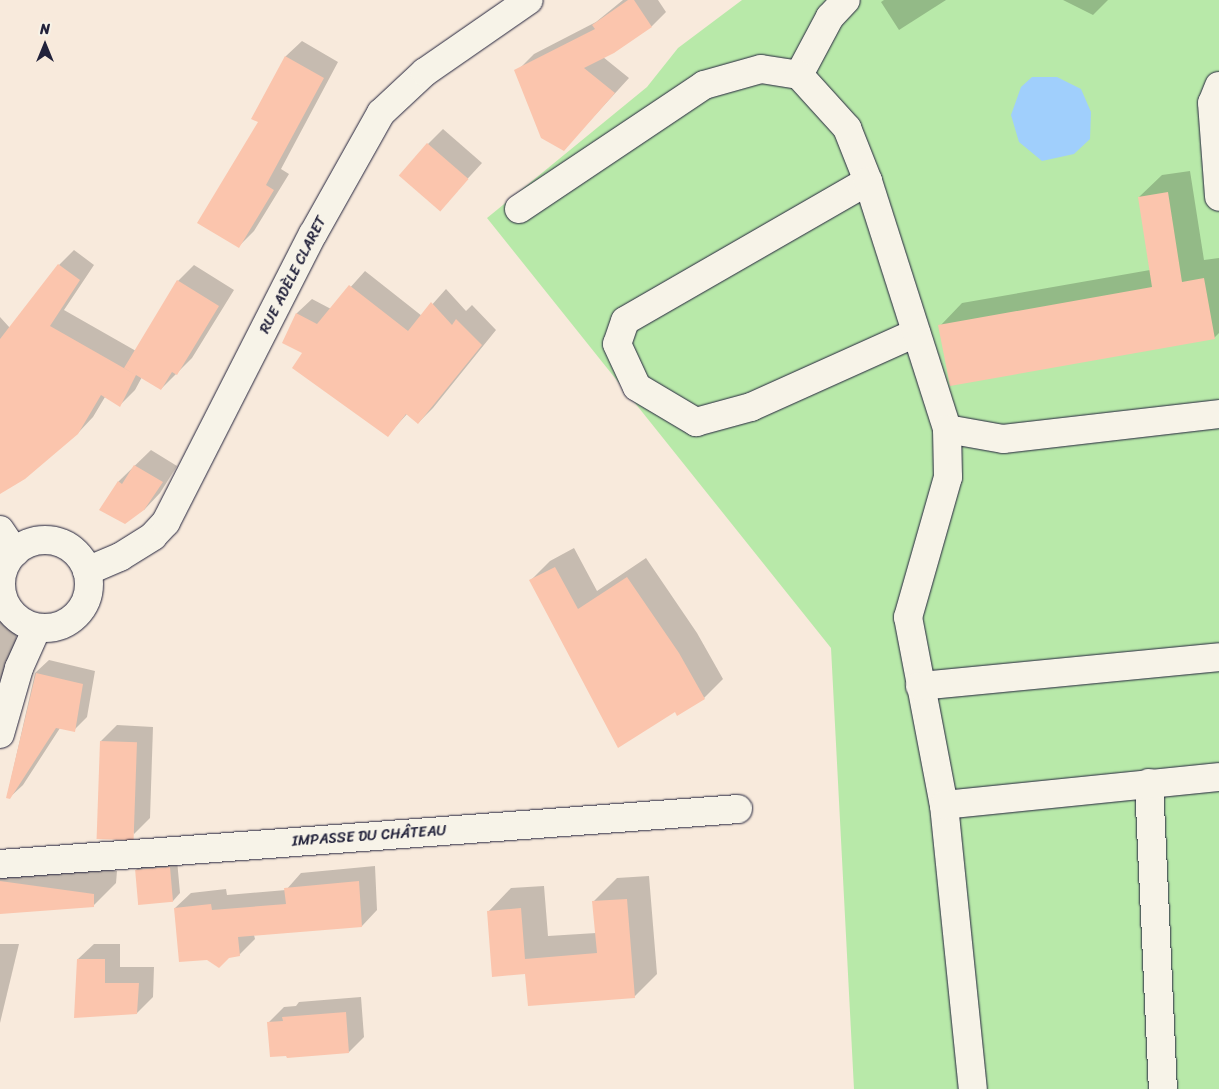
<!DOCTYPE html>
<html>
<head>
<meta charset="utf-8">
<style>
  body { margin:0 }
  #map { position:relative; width:1219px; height:1089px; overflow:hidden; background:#f8eadc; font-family:Sriracha,sans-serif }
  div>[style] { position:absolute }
  .green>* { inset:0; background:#b8e9a9 }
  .water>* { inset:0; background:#a0cffc }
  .shadow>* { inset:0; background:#0003 }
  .building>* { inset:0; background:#fbc5ad; transform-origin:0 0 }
  .roads { filter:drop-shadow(0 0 1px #22223b) drop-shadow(0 0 1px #22223b) }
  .minor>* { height:28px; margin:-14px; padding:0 14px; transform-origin:14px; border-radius:14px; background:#f7f3e8 }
  .minor>.ring { margin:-14px; padding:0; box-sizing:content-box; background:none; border:28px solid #f7f3e8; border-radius:50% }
  span { translate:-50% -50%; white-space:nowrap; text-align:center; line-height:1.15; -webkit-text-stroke:4.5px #f7f3e8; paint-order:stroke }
  .street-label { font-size:15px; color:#22223b }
  .north { position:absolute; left:20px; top:20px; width:50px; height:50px; -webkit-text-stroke:4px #f7f3e8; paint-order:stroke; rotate:0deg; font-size:14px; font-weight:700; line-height:20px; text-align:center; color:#22223b }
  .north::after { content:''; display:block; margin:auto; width:18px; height:22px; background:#22223b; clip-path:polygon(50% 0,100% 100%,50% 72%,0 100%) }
</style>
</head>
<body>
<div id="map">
  <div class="green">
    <div style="clip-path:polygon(742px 0,1219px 0,1219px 1089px,854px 1089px,831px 648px,487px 218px,647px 87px,678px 48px)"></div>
  </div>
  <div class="water">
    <div style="clip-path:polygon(1032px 77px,1057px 77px,1081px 89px,1091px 112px,1090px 139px,1074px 154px,1042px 161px,1019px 142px,1011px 115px,1021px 87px)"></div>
  </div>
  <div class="shadow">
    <div style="clip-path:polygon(623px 0,658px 0,666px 12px,652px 26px,603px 57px,629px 78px,564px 149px,519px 69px,534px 54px,596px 22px)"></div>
    <div style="clip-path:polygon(884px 0,946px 0,899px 30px,881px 2px)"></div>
    <div style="clip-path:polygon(1063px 0,1108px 0,1093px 15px)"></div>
    <div style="clip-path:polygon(302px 41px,338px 62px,281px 169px,289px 174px,254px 231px,239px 246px,260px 122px,253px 118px,286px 56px)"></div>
    <div style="clip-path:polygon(443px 129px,482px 163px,439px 210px,428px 144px)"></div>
    <div style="clip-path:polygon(1190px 171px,1204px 260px,1219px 258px,1219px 333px,1214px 338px,940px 326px,962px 303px,1150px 270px,1139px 197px,1162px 175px)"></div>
    <div style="clip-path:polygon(74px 250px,94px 265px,64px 310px,136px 351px,178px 281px,194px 265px,234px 290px,192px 358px,161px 389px,142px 377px,135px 390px,120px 405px,105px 397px,93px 417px,78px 433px,0 492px,0 317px,10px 328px,59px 265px)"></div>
    <div style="clip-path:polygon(365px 271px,422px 316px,446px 289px,466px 311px,472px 305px,496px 330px,433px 408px,418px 423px,407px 414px,388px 435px,304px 353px,284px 342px,297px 313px,312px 299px,331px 309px)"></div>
    <div style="clip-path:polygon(151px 450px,177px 466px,160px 493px,144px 510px,101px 510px,119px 481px)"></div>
    <div style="clip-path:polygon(574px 548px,597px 591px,646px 558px,697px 633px,723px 679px,704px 698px,675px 710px,531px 580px,550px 561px)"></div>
    <div style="clip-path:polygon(0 570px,18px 644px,17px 667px,0 684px)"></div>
    <div style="clip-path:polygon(49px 660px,95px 671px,87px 717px,74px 730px,60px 728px,23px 785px,9px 798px,7px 797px,35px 673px)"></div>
    <div style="clip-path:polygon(117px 725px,153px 727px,150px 818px,134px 834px,101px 741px)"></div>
    <div style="clip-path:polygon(177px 860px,180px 893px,173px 901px,136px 870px,144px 862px)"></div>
    <div style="clip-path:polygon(36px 861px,117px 871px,116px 883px,93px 906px,0 912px,0 864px)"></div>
    <div style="clip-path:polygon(375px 866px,377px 910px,362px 926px,254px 935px,255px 939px,239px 955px,175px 908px,191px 893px,226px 889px,227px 895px,286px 890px,301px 873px)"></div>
    <div style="clip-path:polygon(649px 876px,657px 974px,634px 997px,526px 972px,488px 912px,511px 888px,544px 886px,548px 936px,596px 933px,594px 901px,617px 878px)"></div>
    <div style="clip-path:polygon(0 944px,19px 944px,0 1023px)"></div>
    <div style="clip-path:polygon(94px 944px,120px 944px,120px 967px,154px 967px,153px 997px,137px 1013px,78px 959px)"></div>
    <div style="clip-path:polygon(361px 997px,364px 1037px,349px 1052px,269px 1022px,284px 1007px,296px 1006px,299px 1002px)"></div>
  </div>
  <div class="building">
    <div style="clip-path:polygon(628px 0,634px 0,652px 27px,614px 53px,584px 68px,615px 93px,564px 151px,541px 138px,514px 70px,595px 29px,592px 25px)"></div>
    <div style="clip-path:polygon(285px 56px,324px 78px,266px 185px,274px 190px,239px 248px,197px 223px,258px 122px,251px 119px)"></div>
    <div style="left:427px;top:143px;width:55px;height:43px;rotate:41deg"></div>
    <div style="clip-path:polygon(1168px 192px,1182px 282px,1204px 278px,1215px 339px,950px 386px,938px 325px,1152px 287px,1138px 197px)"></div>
    <div style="clip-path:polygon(58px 264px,80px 280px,50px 326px,136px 375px,124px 368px,177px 280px,219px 306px,177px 375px,172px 372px,161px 390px,136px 375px,120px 407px,101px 395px,78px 434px,25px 479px,0 494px,0 339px)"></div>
    <div style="clip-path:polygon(349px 285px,408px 331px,431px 302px,452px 325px,456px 319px,482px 345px,418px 424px,406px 414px,388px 437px,292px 368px,302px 353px,282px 343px,296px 313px,317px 324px)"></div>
    <div style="clip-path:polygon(134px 465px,163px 482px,144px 510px,125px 524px,99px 510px,118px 481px,122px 484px)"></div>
    <div style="clip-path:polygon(555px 567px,578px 609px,627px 577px,679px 653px,705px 699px,677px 716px,675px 712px,618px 748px,529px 580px)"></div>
    <div style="clip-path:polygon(36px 673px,83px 684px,75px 732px,56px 728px,10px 799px,6px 798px)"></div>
    <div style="left:100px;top:741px;width:37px;height:98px;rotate:2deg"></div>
    <div style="left:170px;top:867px;width:35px;height:35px;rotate:85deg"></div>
    <div style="clip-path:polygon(0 881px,94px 894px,94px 907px,0 914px)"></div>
    <div style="clip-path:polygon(359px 881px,362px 927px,238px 937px,240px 956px,229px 958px,219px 968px,207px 960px,179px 962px,174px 908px,211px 904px,212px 910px,286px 904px,284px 888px)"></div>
    <div style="clip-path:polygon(627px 899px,635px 998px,528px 1006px,525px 974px,492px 977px,487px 911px,521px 908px,525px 959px,597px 953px,592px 901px)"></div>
    <div style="clip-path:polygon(77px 959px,105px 959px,105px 983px,139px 983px,137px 1014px,74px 1018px)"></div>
    <div style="clip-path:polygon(346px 1012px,349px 1053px,287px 1058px,286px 1056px,270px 1057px,267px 1022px,283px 1021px,282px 1017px)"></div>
  </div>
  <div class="roads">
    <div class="minor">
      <div style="left:799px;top:75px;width:66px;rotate:-61.9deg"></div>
      <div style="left:830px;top:17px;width:23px;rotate:-47deg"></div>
      <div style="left:1219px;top:86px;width:18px;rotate:112deg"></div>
      <div style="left:1212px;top:103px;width:94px;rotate:85.7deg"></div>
      <div style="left:868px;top:181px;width:280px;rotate:150.1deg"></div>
      <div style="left:625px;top:321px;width:24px;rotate:109deg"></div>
      <div style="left:617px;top:344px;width:47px;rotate:65.1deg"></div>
      <div style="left:637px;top:387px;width:69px;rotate:30.7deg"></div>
      <div style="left:696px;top:422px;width:57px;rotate:-15.3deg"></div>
      <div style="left:751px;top:407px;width:181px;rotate:-24.2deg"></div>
      <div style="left:519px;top:209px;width:223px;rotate:-33.8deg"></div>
      <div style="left:704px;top:85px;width:59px;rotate:-15.7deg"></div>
      <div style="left:761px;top:69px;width:38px;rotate:9deg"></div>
      <div style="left:799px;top:75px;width:72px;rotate:47.8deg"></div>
      <div style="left:847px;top:128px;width:57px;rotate:68.4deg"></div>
      <div style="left:868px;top:181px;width:260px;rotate:72.3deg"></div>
      <div style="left:947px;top:429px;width:57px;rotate:10.1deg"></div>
      <div style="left:1003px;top:439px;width:217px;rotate:-6.6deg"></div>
      <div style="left:947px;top:429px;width:48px;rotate:88.8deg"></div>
      <div style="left:948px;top:477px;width:146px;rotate:105.9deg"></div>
      <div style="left:908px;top:617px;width:191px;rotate:79.2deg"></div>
      <div style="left:944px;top:805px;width:285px;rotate:84.2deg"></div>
      <div style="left:0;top:530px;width:27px;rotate:56deg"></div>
      <div class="ring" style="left:1px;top:540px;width:60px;height:60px"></div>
      <div style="left:87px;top:571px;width:36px;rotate:-23deg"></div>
      <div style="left:120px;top:557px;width:39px;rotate:-32deg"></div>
      <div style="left:153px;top:536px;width:19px;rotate:-47deg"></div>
      <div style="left:166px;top:522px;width:323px;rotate:-63deg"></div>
      <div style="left:313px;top:234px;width:139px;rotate:-60.7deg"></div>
      <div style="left:381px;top:113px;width:60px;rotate:-43deg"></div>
      <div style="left:425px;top:72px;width:126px;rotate:-34.7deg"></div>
      <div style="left:920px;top:686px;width:300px;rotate:-5.5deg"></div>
      <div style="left:0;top:734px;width:69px;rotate:-73.9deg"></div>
      <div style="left:19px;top:668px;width:44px;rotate:-65.8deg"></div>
      <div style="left:1149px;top:783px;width:306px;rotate:87.4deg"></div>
      <div style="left:944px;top:805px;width:276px;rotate:-5.8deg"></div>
      <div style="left:0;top:864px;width:740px;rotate:-4.26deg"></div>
    </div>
  </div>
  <div class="street-label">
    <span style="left:293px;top:275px;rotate:-63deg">RUE ADÈLE CLARET</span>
    <span style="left:369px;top:836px;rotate:-4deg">IMPASSE DU CHÂTEAU</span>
  </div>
  <div class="north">N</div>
</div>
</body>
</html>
